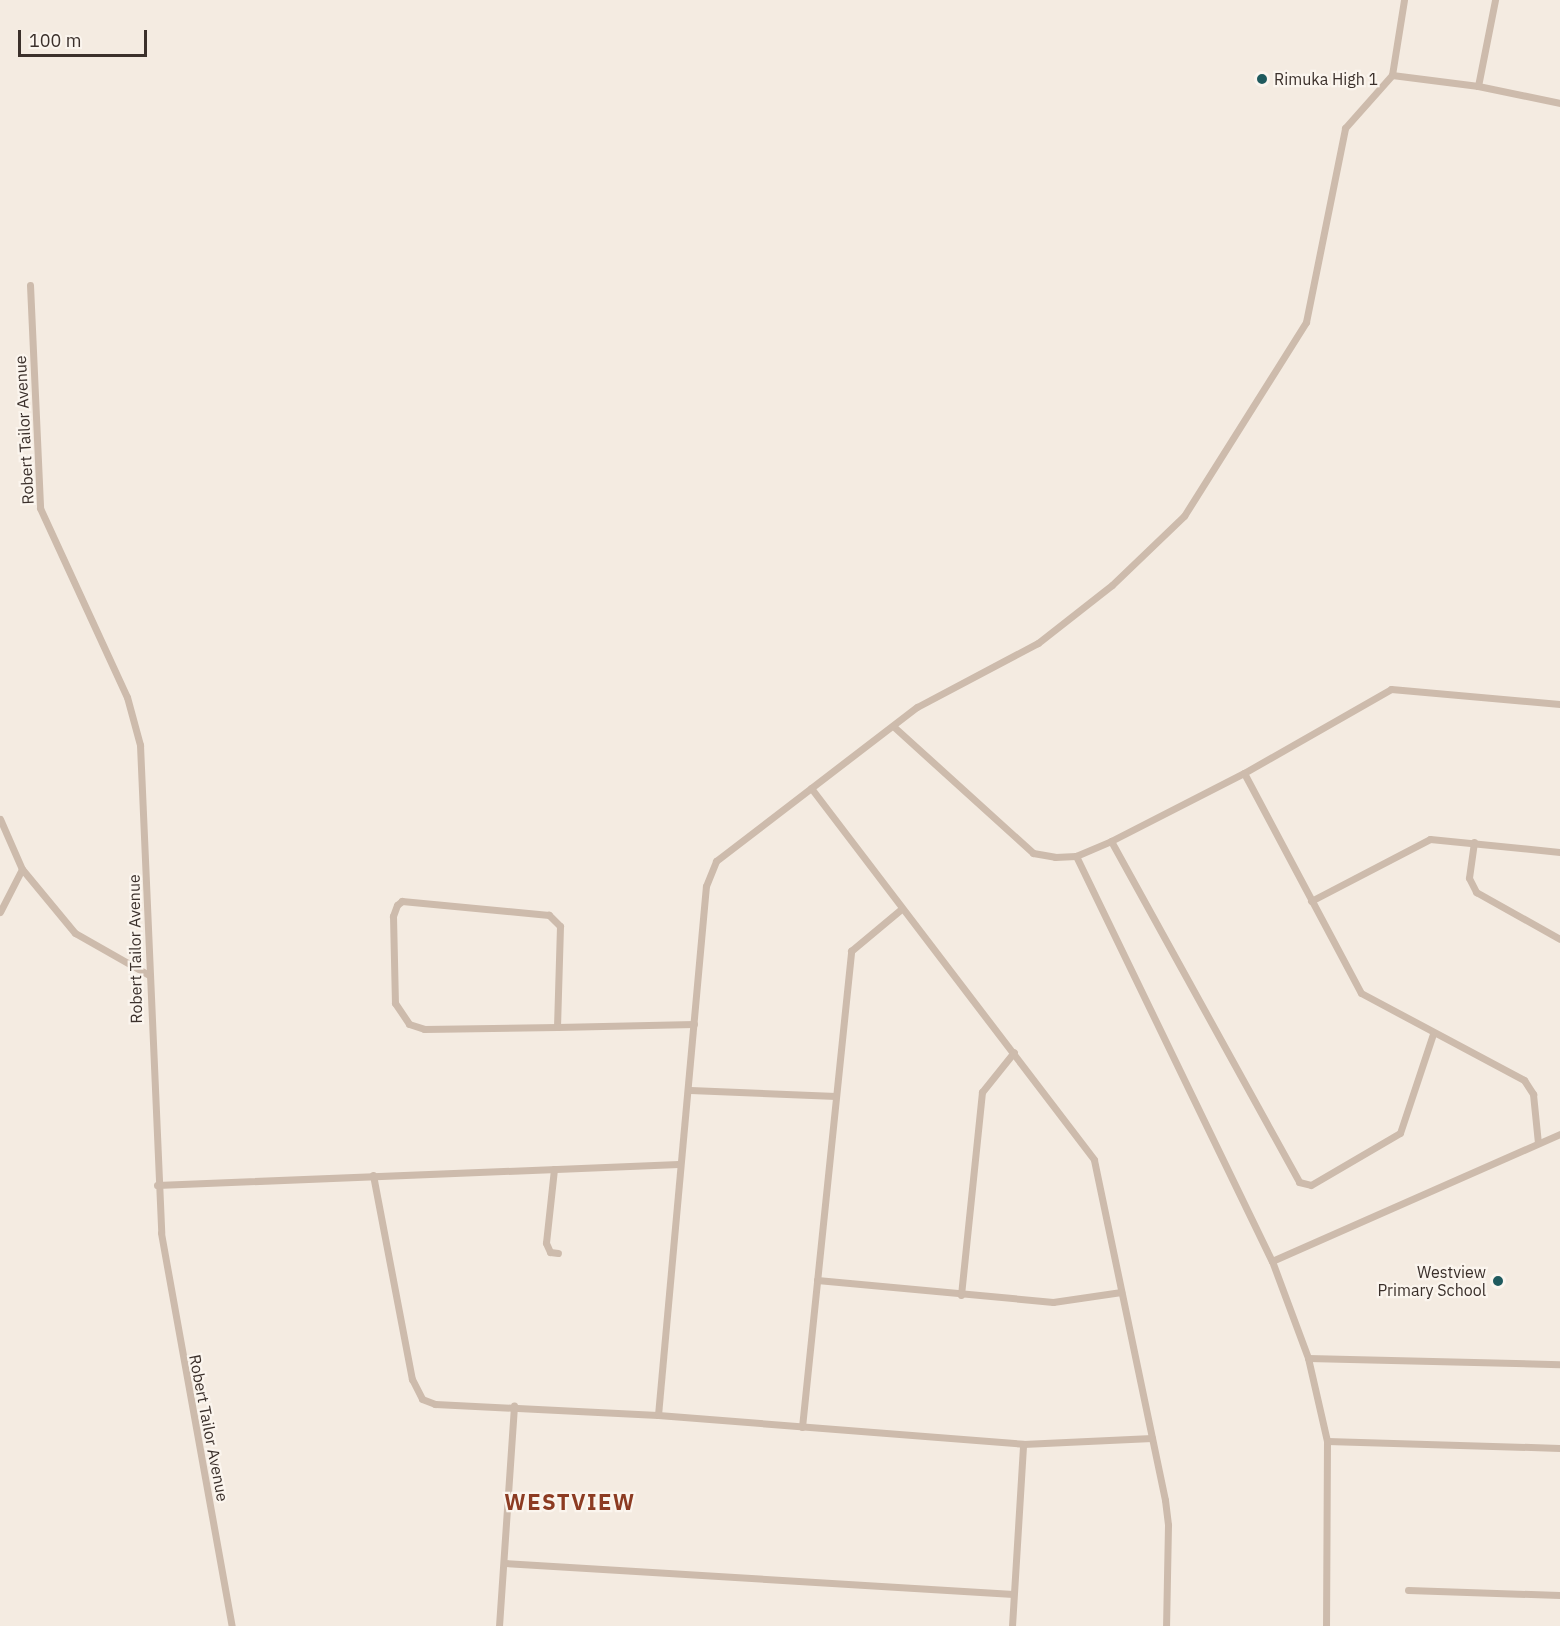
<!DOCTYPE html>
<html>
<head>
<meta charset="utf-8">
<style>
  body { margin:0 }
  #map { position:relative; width:1560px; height:1626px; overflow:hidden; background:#f4ebe1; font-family:"IBM Plex Sans",sans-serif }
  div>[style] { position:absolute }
  .minor>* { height:7px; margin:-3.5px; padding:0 3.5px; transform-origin:3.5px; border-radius:3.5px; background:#cdbbac }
  .dots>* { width:16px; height:16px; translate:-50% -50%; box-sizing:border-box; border:3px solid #fbf5ee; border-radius:50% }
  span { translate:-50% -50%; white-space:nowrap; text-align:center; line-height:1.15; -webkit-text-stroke:4.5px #fbf5ee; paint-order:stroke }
  .poi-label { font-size:16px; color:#3b302b }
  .left { translate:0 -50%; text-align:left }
  .right { translate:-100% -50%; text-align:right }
  .street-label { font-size:16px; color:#3b302b }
  .district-label { font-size:22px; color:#8c3b22; font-weight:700; letter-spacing:1.5px }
  .scale { position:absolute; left:18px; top:30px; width:129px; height:27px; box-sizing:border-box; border:3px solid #3b302b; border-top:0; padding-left:8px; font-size:18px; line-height:21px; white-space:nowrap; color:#3b302b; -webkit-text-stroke:4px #fbf5ee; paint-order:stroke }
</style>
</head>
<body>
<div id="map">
  <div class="minor">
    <div style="left:1404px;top:0;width:76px;rotate:99.1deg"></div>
    <div style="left:1392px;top:75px;width:87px;rotate:7.3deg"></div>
    <div style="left:1478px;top:86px;width:84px;rotate:11.7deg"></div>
    <div style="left:1478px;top:86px;width:88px;rotate:-78.8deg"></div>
    <div style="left:30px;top:285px;width:223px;rotate:87.4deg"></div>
    <div style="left:40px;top:508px;width:208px;rotate:65.3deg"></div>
    <div style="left:127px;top:697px;width:50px;rotate:74.8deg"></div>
    <div style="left:140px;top:745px;width:488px;rotate:87.5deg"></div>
    <div style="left:161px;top:1233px;width:399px;rotate:79.8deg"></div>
    <div style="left:893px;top:726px;width:189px;rotate:42.2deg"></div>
    <div style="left:1033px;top:853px;width:22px;rotate:10deg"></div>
    <div style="left:1055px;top:857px;width:21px;rotate:-3deg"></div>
    <div style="left:1076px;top:856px;width:38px;rotate:-23deg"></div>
    <div style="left:1111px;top:841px;width:149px;rotate:-27.1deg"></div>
    <div style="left:1244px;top:773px;width:169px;rotate:-29.7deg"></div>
    <div style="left:1391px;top:689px;width:170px;rotate:5.1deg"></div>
    <div style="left:1244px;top:773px;width:249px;rotate:62deg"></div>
    <div style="left:1361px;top:993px;width:185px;rotate:28.1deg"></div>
    <div style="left:1524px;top:1080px;width:17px;rotate:57deg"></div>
    <div style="left:1533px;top:1094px;width:49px;rotate:84.2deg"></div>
    <div style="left:811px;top:788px;width:467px;rotate:52.7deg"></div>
    <div style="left:1094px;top:1160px;width:347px;rotate:78.2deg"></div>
    <div style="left:1165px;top:1500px;width:25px;rotate:83deg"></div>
    <div style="left:1168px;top:1525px;width:101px;rotate:91.1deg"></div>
    <div style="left:0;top:819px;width:55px;rotate:66.3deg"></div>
    <div style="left:22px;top:869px;width:83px;rotate:50.4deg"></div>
    <div style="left:75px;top:933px;width:85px;rotate:29.6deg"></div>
    <div style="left:1111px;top:841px;width:389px;rotate:61.1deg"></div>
    <div style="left:1299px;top:1182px;width:12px;rotate:14deg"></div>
    <div style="left:1311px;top:1185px;width:103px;rotate:-30.3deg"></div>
    <div style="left:1400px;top:1133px;width:104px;rotate:-71.6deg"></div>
    <div style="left:1474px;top:842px;width:36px;rotate:98deg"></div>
    <div style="left:1469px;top:878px;width:16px;rotate:63deg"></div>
    <div style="left:1476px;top:892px;width:96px;rotate:29.2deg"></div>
    <div style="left:1076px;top:856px;width:450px;rotate:64.2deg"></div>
    <div style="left:1272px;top:1261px;width:103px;rotate:69.6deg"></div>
    <div style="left:1308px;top:1358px;width:85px;rotate:77.1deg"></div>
    <div style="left:1327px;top:1441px;width:185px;rotate:90.3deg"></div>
    <div style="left:1311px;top:901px;width:134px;rotate:-27.5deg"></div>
    <div style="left:1430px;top:839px;width:131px;rotate:5.7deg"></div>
    <div style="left:0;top:912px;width:48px;rotate:-62.9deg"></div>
    <div style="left:557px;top:1027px;width:101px;rotate:-88.3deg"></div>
    <div style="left:560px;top:926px;width:16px;rotate:-135deg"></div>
    <div style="left:549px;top:915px;width:148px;rotate:-174.6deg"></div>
    <div style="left:402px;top:901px;width:6px;rotate:141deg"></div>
    <div style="left:397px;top:905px;width:12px;rotate:110deg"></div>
    <div style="left:393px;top:916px;width:87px;rotate:88.7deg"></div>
    <div style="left:395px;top:1003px;width:25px;rotate:56deg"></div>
    <div style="left:409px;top:1024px;width:16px;rotate:18deg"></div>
    <div style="left:424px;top:1029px;width:133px;rotate:-0.9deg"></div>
    <div style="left:557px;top:1027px;width:137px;rotate:-1.3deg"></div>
    <div style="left:690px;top:1090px;width:146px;rotate:2.4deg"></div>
    <div style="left:554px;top:1169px;width:74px;rotate:96.2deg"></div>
    <div style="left:546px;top:1243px;width:10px;rotate:66deg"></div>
    <div style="left:550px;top:1252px;width:8px;rotate:7deg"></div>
    <div style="left:373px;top:1175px;width:208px;rotate:79.2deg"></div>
    <div style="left:412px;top:1379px;width:22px;rotate:63deg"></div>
    <div style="left:422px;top:1399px;width:14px;rotate:21deg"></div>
    <div style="left:435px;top:1404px;width:223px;rotate:2.8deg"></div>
    <div style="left:658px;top:1415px;width:366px;rotate:4.5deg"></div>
    <div style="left:1023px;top:1444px;width:129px;rotate:-2.7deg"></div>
    <div style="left:157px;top:1185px;width:522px;rotate:-2.3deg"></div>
    <div style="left:1272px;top:1261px;width:315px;rotate:-23.8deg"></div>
    <div style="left:817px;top:1280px;width:237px;rotate:5.3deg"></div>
    <div style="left:1053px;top:1302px;width:69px;rotate:-8.4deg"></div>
    <div style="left:961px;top:1295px;width:204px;rotate:-84.1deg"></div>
    <div style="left:982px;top:1092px;width:51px;rotate:-51.3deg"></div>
    <div style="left:1308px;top:1358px;width:252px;rotate:1.4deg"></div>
    <div style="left:658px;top:1415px;width:531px;rotate:-84.82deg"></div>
    <div style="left:706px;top:886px;width:27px;rotate:-68deg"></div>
    <div style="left:716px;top:861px;width:253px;rotate:-37.5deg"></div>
    <div style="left:917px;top:707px;width:137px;rotate:-27.9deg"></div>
    <div style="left:1038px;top:643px;width:94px;rotate:-38.1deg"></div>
    <div style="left:1112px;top:585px;width:100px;rotate:-43.8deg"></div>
    <div style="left:1184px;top:516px;width:229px;rotate:-57.8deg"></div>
    <div style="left:1306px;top:322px;width:198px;rotate:-78.6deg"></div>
    <div style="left:1345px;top:128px;width:71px;rotate:-48.4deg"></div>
    <div style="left:802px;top:1427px;width:479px;rotate:-84.1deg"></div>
    <div style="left:851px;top:951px;width:64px;rotate:-39.9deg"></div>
    <div style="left:1327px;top:1441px;width:233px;rotate:1.7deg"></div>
    <div style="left:504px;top:1563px;width:510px;rotate:3.49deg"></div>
    <div style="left:1408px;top:1590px;width:152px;rotate:1.9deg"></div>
    <div style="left:499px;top:1626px;width:221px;rotate:-86.1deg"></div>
    <div style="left:1012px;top:1626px;width:182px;rotate:-86.5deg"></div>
  </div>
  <div class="dots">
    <div style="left:1262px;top:79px;background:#1f5a5e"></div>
    <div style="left:1498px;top:1281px;background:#1f5a5e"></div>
  </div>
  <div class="poi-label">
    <span class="left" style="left:1274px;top:79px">Rimuka High 1</span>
    <span class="right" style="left:1486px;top:1281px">Westview<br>Primary School</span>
  </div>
  <div class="street-label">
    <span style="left:24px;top:430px;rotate:-93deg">Robert Tailor Avenue</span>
    <span style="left:135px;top:949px;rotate:-91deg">Robert Tailor Avenue</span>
    <span style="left:209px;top:1428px;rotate:79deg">Robert Tailor Avenue</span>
  </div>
  <div class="district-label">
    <span style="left:570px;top:1502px">WESTVIEW</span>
  </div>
  <div class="scale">100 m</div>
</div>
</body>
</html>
